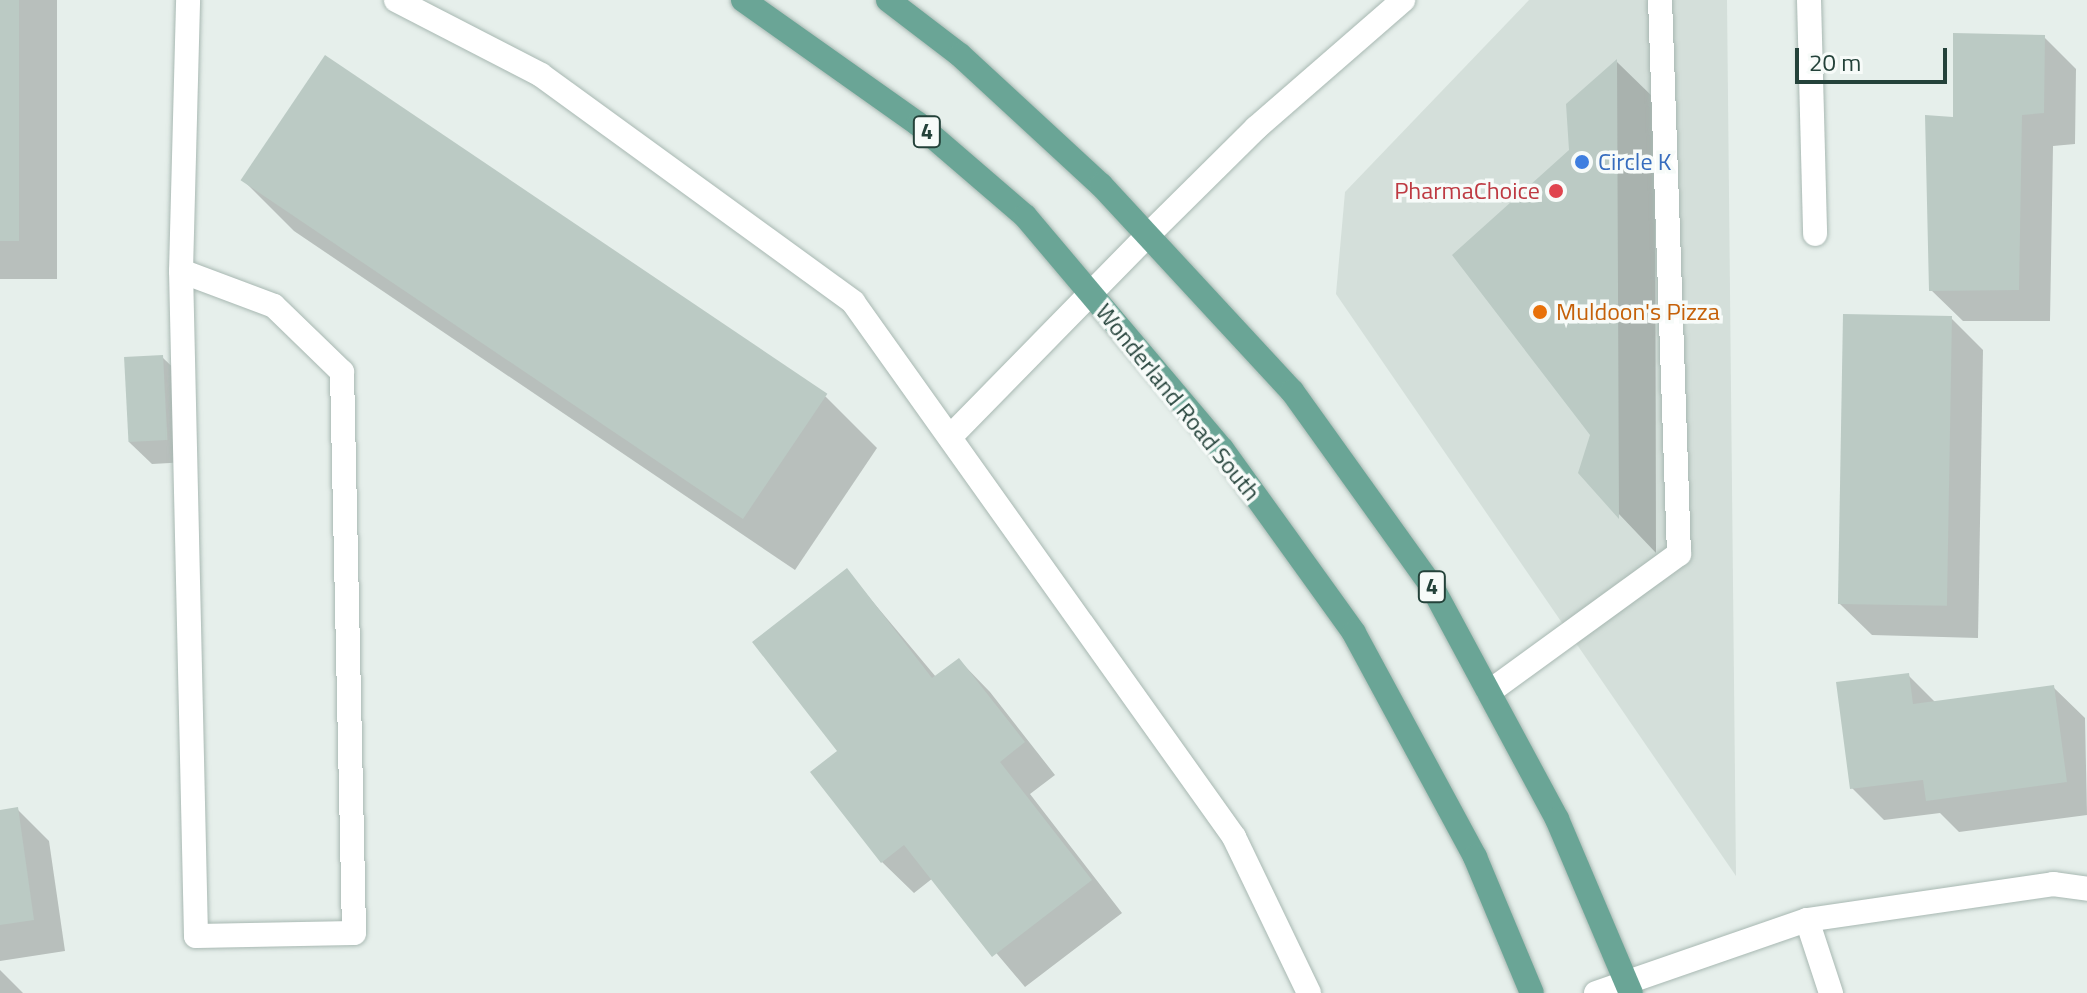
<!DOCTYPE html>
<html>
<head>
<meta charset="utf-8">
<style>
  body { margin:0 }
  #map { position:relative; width:2087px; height:993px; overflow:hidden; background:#e6efeb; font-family:"Titillium Web",sans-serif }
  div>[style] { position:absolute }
  .built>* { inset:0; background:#d4dfda }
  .shadow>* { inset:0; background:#0003; transform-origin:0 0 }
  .building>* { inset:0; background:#bbcac4; transform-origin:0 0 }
  .roads { filter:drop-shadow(0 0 2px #a8b8b2) drop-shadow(0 0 2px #a8b8b2) }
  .service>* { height:24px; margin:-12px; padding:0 12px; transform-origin:12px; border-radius:12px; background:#fff }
  .tertiary>* { height:24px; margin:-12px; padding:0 12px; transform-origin:12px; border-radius:12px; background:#fff }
  .primary>* { height:24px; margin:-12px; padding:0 12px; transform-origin:12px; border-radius:12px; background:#6aa596 }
  .dots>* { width:22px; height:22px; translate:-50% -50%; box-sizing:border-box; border:4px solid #f7fbf9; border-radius:50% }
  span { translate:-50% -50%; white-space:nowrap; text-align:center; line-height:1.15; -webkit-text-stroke:7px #f7fbf9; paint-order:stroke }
  .shield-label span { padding:2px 6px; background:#f7fbf9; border:2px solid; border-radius:6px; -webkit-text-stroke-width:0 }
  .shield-label { font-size:22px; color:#24423a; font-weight:700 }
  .shop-label { font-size:24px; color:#366cbe }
  .left { translate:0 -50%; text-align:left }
  .health-label { font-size:24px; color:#be3a42 }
  .right { translate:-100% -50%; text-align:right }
  .food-label { font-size:24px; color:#c56008 }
  .street-label { font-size:24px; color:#24423a }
  .scale { position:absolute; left:1795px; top:48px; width:152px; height:36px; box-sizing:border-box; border:4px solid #24423a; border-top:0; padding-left:10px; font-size:24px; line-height:28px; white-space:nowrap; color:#24423a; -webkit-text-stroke:6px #f7fbf9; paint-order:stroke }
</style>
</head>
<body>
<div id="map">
  <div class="built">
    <div style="clip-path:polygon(1529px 0,1727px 0,1736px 876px,1336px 294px,1345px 192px)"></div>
  </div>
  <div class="shadow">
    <div style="left:0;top:0;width:57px;height:279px"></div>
    <div style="clip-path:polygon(2044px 37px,2076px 69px,2075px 144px,2053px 146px,2050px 321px,1963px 321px,1931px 290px)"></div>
    <div style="clip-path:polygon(326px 58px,826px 397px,877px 448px,795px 570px,294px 231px,243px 180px)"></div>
    <div style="clip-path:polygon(1617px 62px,1655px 99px,1656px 553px,1580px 473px,1592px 435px,1571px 151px)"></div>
    <div style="clip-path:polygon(1951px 318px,1983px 350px,1978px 638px,1872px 635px,1840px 604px)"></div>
    <div style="clip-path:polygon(162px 357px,185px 379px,188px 462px,152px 464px,129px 442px)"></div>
    <div style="clip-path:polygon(847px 571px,936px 677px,959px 660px,990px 692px,1055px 775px,1030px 794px,1122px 913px,1025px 987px,933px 878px,914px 893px,882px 862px,840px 752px)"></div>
    <div style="clip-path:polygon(1908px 675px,1936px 703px,2053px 687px,2085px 718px,2087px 815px,1959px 832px,1940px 813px,1884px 820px,1852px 788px)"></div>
    <div style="clip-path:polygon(17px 809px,49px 841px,65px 951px,0 961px,0 812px)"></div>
    <div style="clip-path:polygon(0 970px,23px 993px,0 993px)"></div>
  </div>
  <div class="building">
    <div style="left:0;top:0;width:19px;height:241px"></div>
    <div style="clip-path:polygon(1953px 33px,2045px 35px,2044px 113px,2022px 115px,2019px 290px,1929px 291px,1925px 115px,1953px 117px)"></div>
    <div style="left:325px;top:55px;width:606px;height:151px;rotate:34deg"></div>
    <div style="clip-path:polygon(1617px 59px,1619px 519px,1578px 473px,1590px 435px,1452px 255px,1569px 150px,1566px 104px)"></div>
    <div style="left:1843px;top:314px;width:109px;height:290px;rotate:1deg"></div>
    <div style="left:163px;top:355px;width:85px;height:39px;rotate:87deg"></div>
    <div style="clip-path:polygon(847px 568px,932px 678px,959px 658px,1025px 742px,1000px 762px,1092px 880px,992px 957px,904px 845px,881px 863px,810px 772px,837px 751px,752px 642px)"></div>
    <div style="clip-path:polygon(1909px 673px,1913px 704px,2054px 685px,2067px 782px,1926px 801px,1923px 780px,1850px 789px,1836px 682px)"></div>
    <div style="clip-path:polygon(18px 807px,34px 920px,0 925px,0 810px)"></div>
  </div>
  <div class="roads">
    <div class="service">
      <div style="left:396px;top:0;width:163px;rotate:27.3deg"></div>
      <div style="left:541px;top:75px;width:386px;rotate:36deg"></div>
      <div style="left:853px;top:302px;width:657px;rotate:54.54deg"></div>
      <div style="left:1234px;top:837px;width:173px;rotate:64.3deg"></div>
      <div style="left:1809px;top:0;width:234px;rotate:88.5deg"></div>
      <div style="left:181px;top:271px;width:99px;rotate:20.6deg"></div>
      <div style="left:274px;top:306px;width:95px;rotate:44.1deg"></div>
      <div style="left:342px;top:372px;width:561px;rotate:88.77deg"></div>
      <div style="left:354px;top:933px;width:158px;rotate:178.9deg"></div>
      <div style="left:196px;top:936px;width:665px;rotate:-91.29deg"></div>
      <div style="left:181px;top:271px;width:271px;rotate:-88.5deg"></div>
      <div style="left:950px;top:437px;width:283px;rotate:-45.6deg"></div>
      <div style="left:1489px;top:692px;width:235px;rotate:-36deg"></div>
      <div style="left:1679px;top:554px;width:554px;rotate:-91.96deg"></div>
      <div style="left:1807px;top:920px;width:77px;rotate:71.8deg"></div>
      <div style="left:1596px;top:993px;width:223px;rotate:-19.1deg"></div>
      <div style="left:1807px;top:920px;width:249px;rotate:-8.3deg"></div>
      <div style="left:2053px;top:884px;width:34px;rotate:8deg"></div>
    </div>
    <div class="tertiary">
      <div style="left:1148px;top:235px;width:152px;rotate:-44.7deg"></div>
      <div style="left:1256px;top:128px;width:195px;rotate:-41deg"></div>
    </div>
    <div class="primary">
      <div style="left:743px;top:0;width:214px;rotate:35.3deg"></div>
      <div style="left:918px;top:124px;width:141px;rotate:40.7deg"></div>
      <div style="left:1025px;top:216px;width:305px;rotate:49.8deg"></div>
      <div style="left:1222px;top:449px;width:226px;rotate:54.3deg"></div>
      <div style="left:1354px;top:633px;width:255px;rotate:61.6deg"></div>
      <div style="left:1475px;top:857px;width:147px;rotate:67.3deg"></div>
      <div style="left:888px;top:0;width:91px;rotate:37.4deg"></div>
      <div style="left:960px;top:55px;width:192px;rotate:42.7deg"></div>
      <div style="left:1101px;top:185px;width:281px;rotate:47.2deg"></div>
      <div style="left:1292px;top:391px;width:239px;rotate:54.4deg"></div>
      <div style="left:1431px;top:585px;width:266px;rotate:61.7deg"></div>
      <div style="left:1557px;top:819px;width:189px;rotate:67deg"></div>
    </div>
  </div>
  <div class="dots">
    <div style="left:1582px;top:162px;background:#3f7fe0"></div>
    <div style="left:1556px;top:191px;background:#e0444e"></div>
    <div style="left:1540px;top:312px;background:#e8710a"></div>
  </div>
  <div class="shield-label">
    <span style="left:927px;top:132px">4</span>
    <span style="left:1432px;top:587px">4</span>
  </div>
  <div class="shop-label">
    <span class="left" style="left:1598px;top:162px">Circle K</span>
  </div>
  <div class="health-label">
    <span class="right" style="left:1540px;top:191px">PharmaChoice</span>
  </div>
  <div class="food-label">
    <span class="left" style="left:1556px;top:312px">Muldoon's Pizza</span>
  </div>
  <div class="street-label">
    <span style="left:1178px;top:402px;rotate:51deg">Wonderland Road South</span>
  </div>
  <div class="scale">20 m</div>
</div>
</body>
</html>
